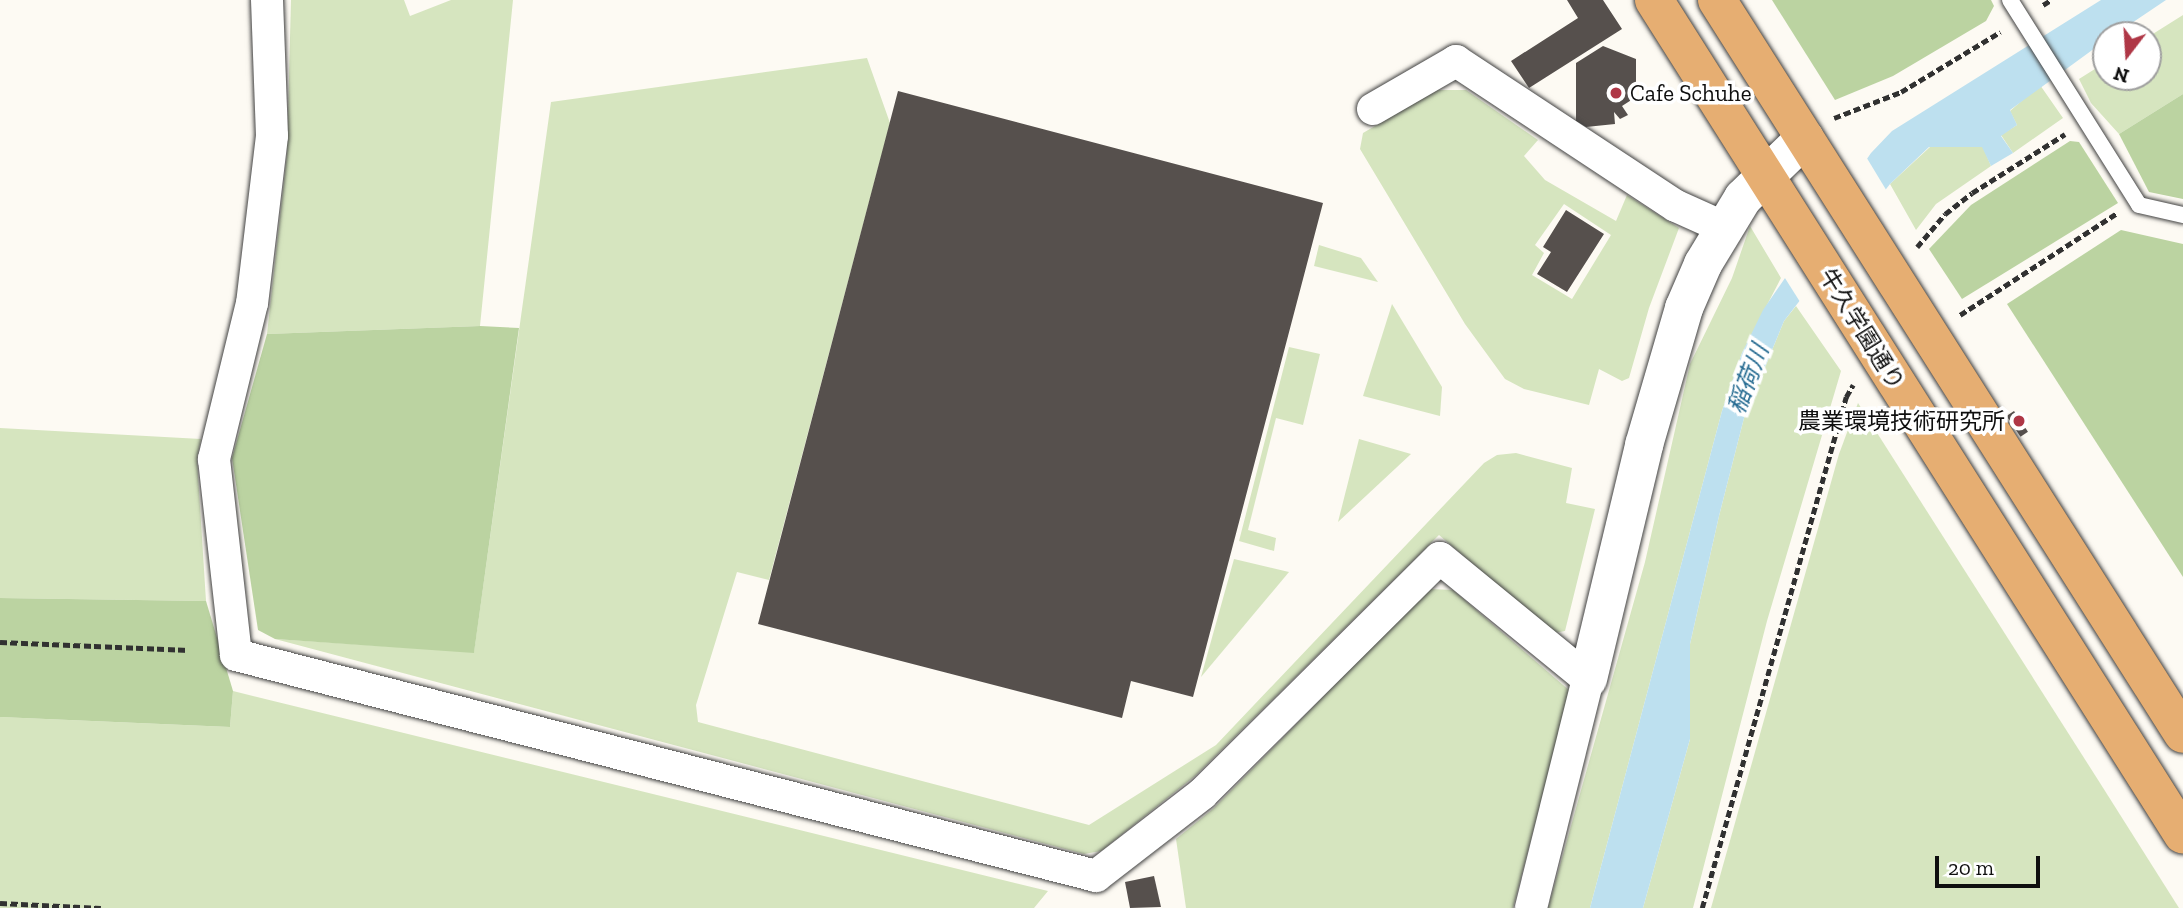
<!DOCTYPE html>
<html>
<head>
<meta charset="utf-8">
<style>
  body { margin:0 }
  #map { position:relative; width:2183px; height:908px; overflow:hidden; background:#fdfaf3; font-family:"Zilla Slab","Noto Sans JP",serif }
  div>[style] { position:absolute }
  .green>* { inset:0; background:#d6e5bf }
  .forest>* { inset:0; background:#bbd3a1 }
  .water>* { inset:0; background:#bde0ef }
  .pier>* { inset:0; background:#fdfaf3 }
  .building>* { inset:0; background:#56504d; transform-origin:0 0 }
  .path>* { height:4.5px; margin-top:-2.25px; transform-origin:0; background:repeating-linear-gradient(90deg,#313131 0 7px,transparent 0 10.5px) }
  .roads { filter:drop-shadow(0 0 2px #424242) drop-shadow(0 0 2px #424242) }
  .service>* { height:16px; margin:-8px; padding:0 8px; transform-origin:8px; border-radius:8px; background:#fff }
  .minor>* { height:32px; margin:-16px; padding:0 16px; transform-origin:16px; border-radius:16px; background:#fff }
  .tertiary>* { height:38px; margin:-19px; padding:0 19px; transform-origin:19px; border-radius:19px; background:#fff }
  .trunk>* { height:38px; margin:-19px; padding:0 19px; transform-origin:19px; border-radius:19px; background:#e6ae72 }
  .dots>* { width:19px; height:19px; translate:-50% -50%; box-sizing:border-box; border:4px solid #fff; border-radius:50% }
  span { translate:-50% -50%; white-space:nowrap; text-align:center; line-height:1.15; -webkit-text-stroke:7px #fff; paint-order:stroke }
  .poi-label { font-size:23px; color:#0f0f0f }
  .left { translate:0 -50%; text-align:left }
  .right { translate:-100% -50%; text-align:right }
  .street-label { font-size:23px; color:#0f0f0f }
  .water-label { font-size:24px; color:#276c92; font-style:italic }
  .north { position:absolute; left:2092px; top:21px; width:70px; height:70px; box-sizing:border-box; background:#fff; border:2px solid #9f9f9f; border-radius:50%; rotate:197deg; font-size:19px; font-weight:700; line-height:28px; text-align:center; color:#0f0f0f }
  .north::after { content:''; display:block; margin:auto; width:24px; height:32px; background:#af3746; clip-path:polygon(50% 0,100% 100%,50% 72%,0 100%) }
  .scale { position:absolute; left:1935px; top:856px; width:105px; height:32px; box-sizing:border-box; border:4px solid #0f0f0f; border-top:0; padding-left:9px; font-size:21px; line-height:24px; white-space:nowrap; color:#0f0f0f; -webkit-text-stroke:5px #fff; paint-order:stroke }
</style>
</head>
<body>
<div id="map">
  <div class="green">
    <div style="clip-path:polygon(291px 0,404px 0,410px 16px,451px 0,513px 0,480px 326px,267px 334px,287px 154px)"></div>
    <div style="clip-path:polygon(2183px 15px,2183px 94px,2119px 134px,2091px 103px,2079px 79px,2106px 62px,2106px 77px,2148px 77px,2148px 37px)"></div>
    <div style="clip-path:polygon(867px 58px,890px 123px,769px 580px,737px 572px,696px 705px,698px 722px,1089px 825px,1216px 745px,1484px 463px,1497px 455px,1516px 453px,1572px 468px,1566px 503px,1595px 509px,1565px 631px,1554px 633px,1439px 535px,1195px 776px,1101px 851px,1084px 854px,275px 639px,474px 652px,551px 102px)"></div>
    <div style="clip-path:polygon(2040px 85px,2063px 118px,2013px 153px,2001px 135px,2017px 125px,2010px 111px)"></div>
    <div style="clip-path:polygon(evenodd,1437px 90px,1466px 90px,1538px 140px,1524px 156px,1545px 180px,1616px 221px,1627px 195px,1679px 228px,1649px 308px,1629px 378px,1622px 381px,1599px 369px,1589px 405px,1524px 389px,1505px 379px,1465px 324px,1360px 149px,1363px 133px,1437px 90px,1564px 204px,1611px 235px,1572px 299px,1532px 275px,1544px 253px,1535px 245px,1564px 204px)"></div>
    <div style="clip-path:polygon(1930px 147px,1983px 147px,1991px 166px,1936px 204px,1916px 230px,1890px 184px)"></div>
    <div style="clip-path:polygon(1750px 226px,1781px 278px,1742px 353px,1722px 411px,1590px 908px,1548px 908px,1645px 562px,1690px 364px,1732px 278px)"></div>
    <div style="clip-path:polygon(1319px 245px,1361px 258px,1378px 282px,1314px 266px)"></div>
    <div style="clip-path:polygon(1392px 304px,1442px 387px,1440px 416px,1363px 396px)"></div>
    <div style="clip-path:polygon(1796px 306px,1841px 371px,1767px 621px,1693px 908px,1643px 908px,1690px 739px,1690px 644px,1719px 516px,1744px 418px,1784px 321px)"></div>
    <div style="clip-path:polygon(1289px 347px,1320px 354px,1303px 425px,1276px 418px,1248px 530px,1276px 538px,1274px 551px,1239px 541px)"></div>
    <div style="clip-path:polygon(1858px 403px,2100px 783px,2179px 908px,1711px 908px,1839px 454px)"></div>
    <div style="clip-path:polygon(0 428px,201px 439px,197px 459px,206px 601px,0 598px)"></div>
    <div style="clip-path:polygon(1359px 439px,1411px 454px,1338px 522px)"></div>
    <div style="clip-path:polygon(1234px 559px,1289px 572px,1201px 677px)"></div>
    <div style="clip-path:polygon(1429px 589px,1453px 590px,1570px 691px,1513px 908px,1186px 908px,1176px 839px,1214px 808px)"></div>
    <div style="clip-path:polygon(233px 691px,1048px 891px,1034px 908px,0 908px,0 717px,230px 727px)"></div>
  </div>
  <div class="forest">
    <div style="clip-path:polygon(1772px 0,1991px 0,1994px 6px,1986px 21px,1893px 76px,1835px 100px)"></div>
    <div style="clip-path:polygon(2183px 94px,2183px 199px,2149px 192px,2119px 134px)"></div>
    <div style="clip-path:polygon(2070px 141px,2079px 142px,2118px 203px,1962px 299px,1929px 249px,1971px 205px)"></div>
    <div style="clip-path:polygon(2121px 230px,2183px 244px,2183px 577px,2007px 304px)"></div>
    <div style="clip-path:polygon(480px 326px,519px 328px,474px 653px,275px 639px,258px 630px,232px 458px,267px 334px)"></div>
    <div style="clip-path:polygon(0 598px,206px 601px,233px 691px,230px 727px,0 717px)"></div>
  </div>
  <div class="water">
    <div style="clip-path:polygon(2101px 0,2166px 0,2114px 35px,2106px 35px,2106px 40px,2010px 110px,2017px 125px,2001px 136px,2013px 153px,1991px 166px,1982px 147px,1929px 147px,1890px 184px,1784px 321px,1744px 418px,1719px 516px,1690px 644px,1690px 739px,1643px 908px,1590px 908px,1722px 411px,1742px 353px,1763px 310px,1871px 153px,1892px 131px)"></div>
  </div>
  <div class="pier">
    <div style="clip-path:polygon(1865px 155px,1888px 193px,1802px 305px,1783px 275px)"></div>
  </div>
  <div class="building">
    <div style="clip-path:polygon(1567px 0,1603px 0,1622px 29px,1529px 88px,1511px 61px,1578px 18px)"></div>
    <div style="clip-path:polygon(1603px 46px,1636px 59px,1636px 97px,1622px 106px,1628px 115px,1620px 119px,1614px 112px,1615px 124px,1586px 127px,1576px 121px,1576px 63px)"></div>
    <div style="clip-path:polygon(898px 91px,1323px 203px,1193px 697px,1131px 681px,1122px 718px,758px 624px)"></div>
    <div style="clip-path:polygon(1566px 210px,1604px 234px,1567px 292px,1537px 274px,1551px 252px,1543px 247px)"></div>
    <div style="left:2014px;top:411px;width:25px;height:9px;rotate:56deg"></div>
    <div style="clip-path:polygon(1154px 876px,1161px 907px,1130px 908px,1125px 882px)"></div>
  </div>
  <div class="path">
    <div style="left:2043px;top:5px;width:9px;rotate:-32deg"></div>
    <div style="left:1834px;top:118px;width:72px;rotate:-21.2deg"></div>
    <div style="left:1901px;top:92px;width:116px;rotate:-31.2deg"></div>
    <div style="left:1917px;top:247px;width:43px;rotate:-49.7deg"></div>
    <div style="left:1945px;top:214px;width:34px;rotate:-38deg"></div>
    <div style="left:1972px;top:193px;width:110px;rotate:-32.4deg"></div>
    <div style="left:1960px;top:315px;width:187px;rotate:-33deg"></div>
    <div style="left:0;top:642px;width:189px;rotate:2.4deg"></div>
    <div style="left:0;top:903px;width:101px;rotate:2.8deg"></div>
    <div style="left:1702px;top:908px;width:531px;rotate:-74.26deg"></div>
    <div style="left:1846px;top:397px;width:14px;rotate:-60deg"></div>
  </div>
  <div class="roads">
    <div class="service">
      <div style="left:2010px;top:0;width:242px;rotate:57.8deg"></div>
      <div style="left:2139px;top:205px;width:45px;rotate:12.8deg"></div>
    </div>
    <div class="minor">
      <div style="left:267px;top:0;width:136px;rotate:87.9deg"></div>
      <div style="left:272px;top:136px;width:168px;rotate:96.8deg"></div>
      <div style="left:252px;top:303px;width:161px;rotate:103.7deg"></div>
      <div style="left:214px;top:459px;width:197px;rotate:83.6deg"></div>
      <div style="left:236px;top:655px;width:888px;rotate:14.41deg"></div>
      <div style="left:1096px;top:876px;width:134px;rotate:-37.7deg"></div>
      <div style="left:1202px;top:794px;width:335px;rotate:-44.8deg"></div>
      <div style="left:1440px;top:558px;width:191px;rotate:39.3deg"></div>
      <div style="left:1588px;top:679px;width:236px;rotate:104deg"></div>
      <div style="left:1373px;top:109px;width:96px;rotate:-30deg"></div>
      <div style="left:1456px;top:61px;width:263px;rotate:33.4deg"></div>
      <div style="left:1676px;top:206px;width:54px;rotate:24.2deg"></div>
    </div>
    <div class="tertiary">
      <div style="left:1588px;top:679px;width:241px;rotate:-76.5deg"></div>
      <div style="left:1644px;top:445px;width:143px;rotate:-73.7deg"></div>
      <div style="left:1684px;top:308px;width:48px;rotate:-66.6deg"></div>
      <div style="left:1703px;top:264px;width:77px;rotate:-58.8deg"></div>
      <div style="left:1743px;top:198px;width:86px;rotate:-44.1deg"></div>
    </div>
    <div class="trunk">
      <div style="left:1654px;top:0;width:988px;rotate:57.64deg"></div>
      <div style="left:1717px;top:0;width:869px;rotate:57.59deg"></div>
    </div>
  </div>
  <div class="dots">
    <div style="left:1616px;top:93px;background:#af3746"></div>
    <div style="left:2019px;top:421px;background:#af3746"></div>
  </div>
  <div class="poi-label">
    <span class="left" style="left:1630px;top:93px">Cafe Schuhe</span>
    <span class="right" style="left:2005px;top:421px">農業環境技術研究所</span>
  </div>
  <div class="street-label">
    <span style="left:1862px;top:329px;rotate:58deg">牛久学園通り</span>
  </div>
  <div class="water-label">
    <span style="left:1748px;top:379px;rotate:-69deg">稲荷川</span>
  </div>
  <div class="north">N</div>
  <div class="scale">20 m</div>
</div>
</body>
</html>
